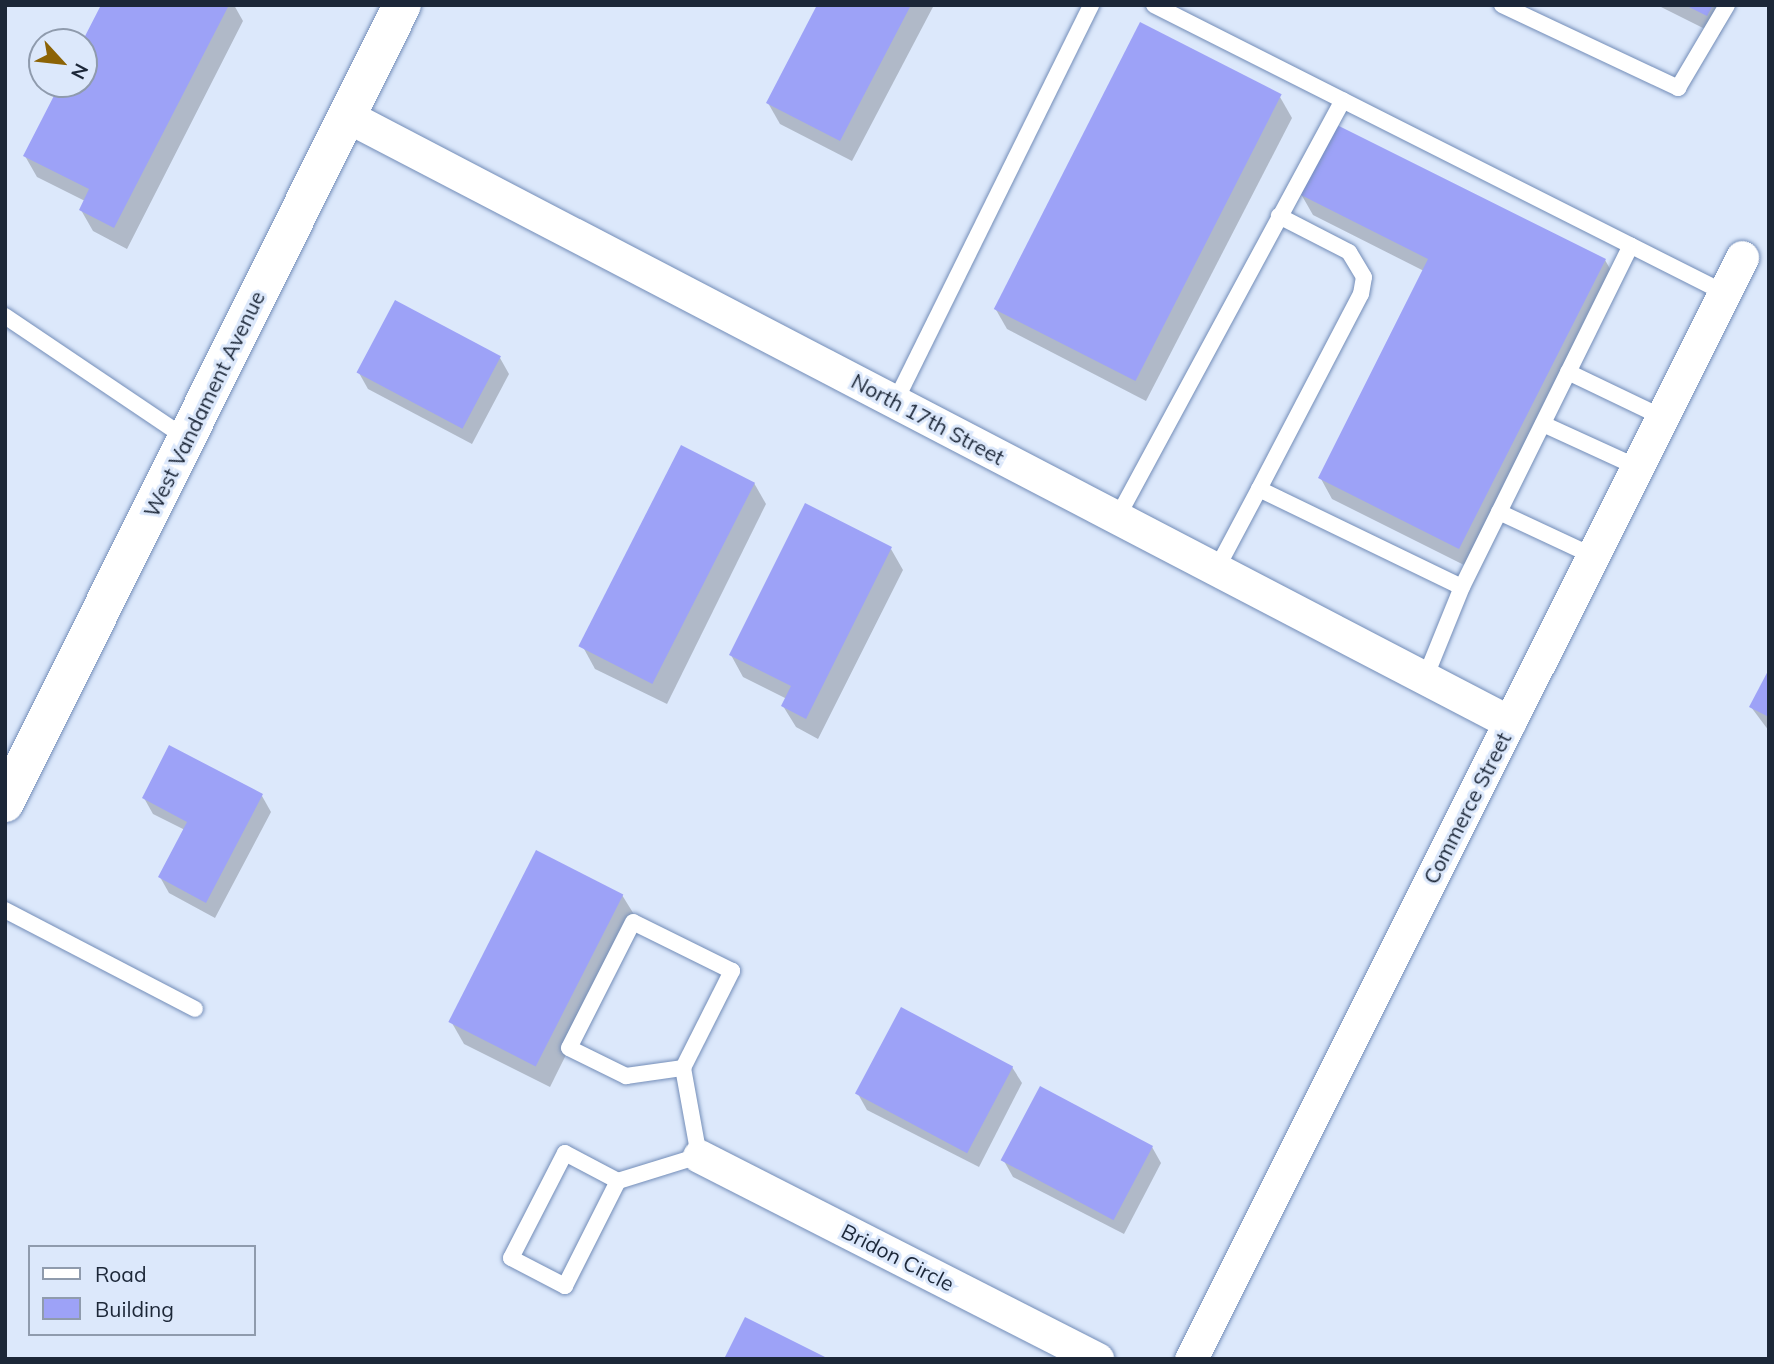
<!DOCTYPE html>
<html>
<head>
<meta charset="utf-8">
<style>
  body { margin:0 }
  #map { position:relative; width:1774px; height:1364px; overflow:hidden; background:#dce8fb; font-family:Mulish,sans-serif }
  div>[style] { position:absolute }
  .shadow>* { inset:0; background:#0003 }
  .building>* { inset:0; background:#9da2f7; transform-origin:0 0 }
  .roads { filter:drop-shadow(0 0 2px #738db8) drop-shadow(0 0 2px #738db8) }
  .service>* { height:16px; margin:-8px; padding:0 8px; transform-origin:8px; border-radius:8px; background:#fff }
  .minor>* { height:33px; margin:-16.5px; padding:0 16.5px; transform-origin:16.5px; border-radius:16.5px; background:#fff }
  .tertiary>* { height:38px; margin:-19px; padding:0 19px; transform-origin:19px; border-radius:19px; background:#fff }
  span { translate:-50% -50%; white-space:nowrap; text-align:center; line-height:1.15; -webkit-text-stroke:6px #dce8fb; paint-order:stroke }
  .street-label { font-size:21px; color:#1c2738 }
  .frame { position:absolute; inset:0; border:7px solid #1c2738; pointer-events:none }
  .legend { position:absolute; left:28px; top:1245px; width:228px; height:91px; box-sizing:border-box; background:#dce8fb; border:2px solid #8f9bad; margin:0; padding:9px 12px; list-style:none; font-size:21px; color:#1c2738 }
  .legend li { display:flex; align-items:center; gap:14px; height:35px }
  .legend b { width:35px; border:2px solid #8f9bad }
  .north { position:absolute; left:28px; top:28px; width:70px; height:70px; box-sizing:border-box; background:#dce8fb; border:2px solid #8f9bad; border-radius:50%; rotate:117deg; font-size:19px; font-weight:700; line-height:28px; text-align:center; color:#1c2738 }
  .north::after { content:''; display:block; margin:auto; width:24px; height:32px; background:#8c6305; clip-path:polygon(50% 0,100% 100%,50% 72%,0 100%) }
</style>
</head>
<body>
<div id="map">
  <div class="shadow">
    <div style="clip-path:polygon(103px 5px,234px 5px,243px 21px,127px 249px,93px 231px,81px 210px,85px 201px,37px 177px,25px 156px,62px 84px,84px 84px)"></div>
    <div style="clip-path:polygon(819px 5px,934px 5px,852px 161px,780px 124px,768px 103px)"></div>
    <div style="clip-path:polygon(1657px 5px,1735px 5px,1719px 36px)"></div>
    <div style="clip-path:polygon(1280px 97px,1292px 118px,1146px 401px,1007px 329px,995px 308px)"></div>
    <div style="clip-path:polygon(1301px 194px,1605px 260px,1617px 281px,1472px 569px,1332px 499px,1320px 477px,1424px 271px,1313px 215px)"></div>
    <div style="clip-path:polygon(500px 358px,509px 374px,472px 444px,368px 389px,359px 373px)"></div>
    <div style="clip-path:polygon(754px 483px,766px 504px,667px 704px,595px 669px,583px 647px)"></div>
    <div style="clip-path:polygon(891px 549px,903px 570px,818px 739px,796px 727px,783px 706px,787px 699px,743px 677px,731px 655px)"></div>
    <div style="clip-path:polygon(1769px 673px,1769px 731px,1751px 707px)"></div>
    <div style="clip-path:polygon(262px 796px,271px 812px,215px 918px,169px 893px,160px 877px,185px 830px,153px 814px,144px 798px)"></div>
    <div style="clip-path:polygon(622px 895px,635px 916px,550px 1087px,464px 1044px,452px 1023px)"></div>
    <div style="clip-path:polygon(1012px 1067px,1022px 1083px,979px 1167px,867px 1110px,858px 1094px)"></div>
    <div style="clip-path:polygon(1152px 1147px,1161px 1163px,1124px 1234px,1013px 1177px,1004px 1161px)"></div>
  </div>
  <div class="building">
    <div style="clip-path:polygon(101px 5px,229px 5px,114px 228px,79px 210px,89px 189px,23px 156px,60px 84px,84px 84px,82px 42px)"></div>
    <div style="clip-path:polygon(817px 5px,911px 5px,840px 141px,766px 103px)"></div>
    <div style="clip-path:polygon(1685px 5px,1713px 5px,1707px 16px)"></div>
    <div style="left:1140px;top:22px;width:159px;height:322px;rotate:27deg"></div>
    <div style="clip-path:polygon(1335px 124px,1606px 259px,1459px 549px,1318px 478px,1428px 259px,1299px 194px)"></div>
    <div style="left:395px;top:300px;width:120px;height:82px;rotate:28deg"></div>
    <div style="left:681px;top:445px;width:83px;height:226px;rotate:27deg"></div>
    <div style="clip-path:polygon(805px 503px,892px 547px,806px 719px,781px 706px,791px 686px,729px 655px)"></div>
    <div style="clip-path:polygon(1769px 669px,1769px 717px,1749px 707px)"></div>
    <div style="clip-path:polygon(169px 745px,263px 794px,206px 903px,158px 877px,187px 822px,142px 798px)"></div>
    <div style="left:536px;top:850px;width:98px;height:193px;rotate:27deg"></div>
    <div style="left:901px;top:1007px;width:127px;height:98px;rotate:28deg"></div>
    <div style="left:1040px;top:1086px;width:128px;height:84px;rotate:28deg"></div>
    <div style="clip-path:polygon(745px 1317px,829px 1359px,724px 1359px)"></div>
  </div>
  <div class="roads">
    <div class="service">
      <div style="left:1154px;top:5px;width:640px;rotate:26.77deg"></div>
      <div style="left:1502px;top:5px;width:195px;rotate:25.2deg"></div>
      <div style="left:1678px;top:88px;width:96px;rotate:-59.4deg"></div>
      <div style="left:5px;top:316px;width:218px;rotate:34deg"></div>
      <div style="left:1568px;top:372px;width:104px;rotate:25.6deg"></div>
      <div style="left:895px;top:402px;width:443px;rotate:-63.7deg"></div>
      <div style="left:1543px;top:424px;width:103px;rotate:24.6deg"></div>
      <div style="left:1259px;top:489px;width:220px;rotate:-62.4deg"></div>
      <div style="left:1361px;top:294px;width:17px;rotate:-80deg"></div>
      <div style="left:1364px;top:277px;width:29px;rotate:-121deg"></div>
      <div style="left:1349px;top:252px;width:79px;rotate:-152.8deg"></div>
      <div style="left:1499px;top:512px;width:104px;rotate:25.1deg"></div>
      <div style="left:1117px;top:518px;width:475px;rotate:-61.6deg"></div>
      <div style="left:1216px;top:570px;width:92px;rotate:-62deg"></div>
      <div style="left:1259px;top:489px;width:225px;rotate:25.8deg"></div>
      <div style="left:1425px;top:678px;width:98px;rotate:-67.9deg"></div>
      <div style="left:1462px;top:587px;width:381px;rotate:-63.7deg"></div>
      <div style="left:5px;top:910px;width:214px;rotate:27.5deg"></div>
      <div style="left:618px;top:1181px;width:60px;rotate:-152.2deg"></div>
      <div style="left:565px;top:1153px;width:118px;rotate:117.2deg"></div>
      <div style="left:511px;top:1258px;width:61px;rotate:27.4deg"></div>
      <div style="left:565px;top:1286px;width:118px;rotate:-63.2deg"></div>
      <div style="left:618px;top:1181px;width:85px;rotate:-17.2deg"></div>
      <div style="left:699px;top:1156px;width:89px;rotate:-100.3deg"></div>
      <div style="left:683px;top:1068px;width:109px;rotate:-63.2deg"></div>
      <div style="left:732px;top:971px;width:110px;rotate:-153.7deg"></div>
      <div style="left:633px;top:922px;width:141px;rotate:116.9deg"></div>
      <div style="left:569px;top:1048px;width:64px;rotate:26.2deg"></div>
      <div style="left:626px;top:1076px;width:58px;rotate:-8deg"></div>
    </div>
    <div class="minor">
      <div style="left:347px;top:116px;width:1311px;rotate:27.54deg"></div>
      <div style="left:699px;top:1156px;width:447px;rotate:27deg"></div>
      <div style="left:1191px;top:1359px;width:1232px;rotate:-63.43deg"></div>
    </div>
    <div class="tertiary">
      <div style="left:5px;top:803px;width:891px;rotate:-63.55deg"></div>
    </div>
  </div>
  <div class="street-label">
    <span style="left:204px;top:404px;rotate:-64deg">West Vandament Avenue</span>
    <span style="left:928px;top:419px;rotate:28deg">North 17th Street</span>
    <span style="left:1467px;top:808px;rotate:-63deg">Commerce Street</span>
    <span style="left:898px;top:1257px;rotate:27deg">Bridon Circle</span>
  </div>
  <div class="frame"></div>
  <ul class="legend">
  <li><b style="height:9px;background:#fff"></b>Road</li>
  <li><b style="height:19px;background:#9da2f7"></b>Building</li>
  </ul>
  <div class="north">N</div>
</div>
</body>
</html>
